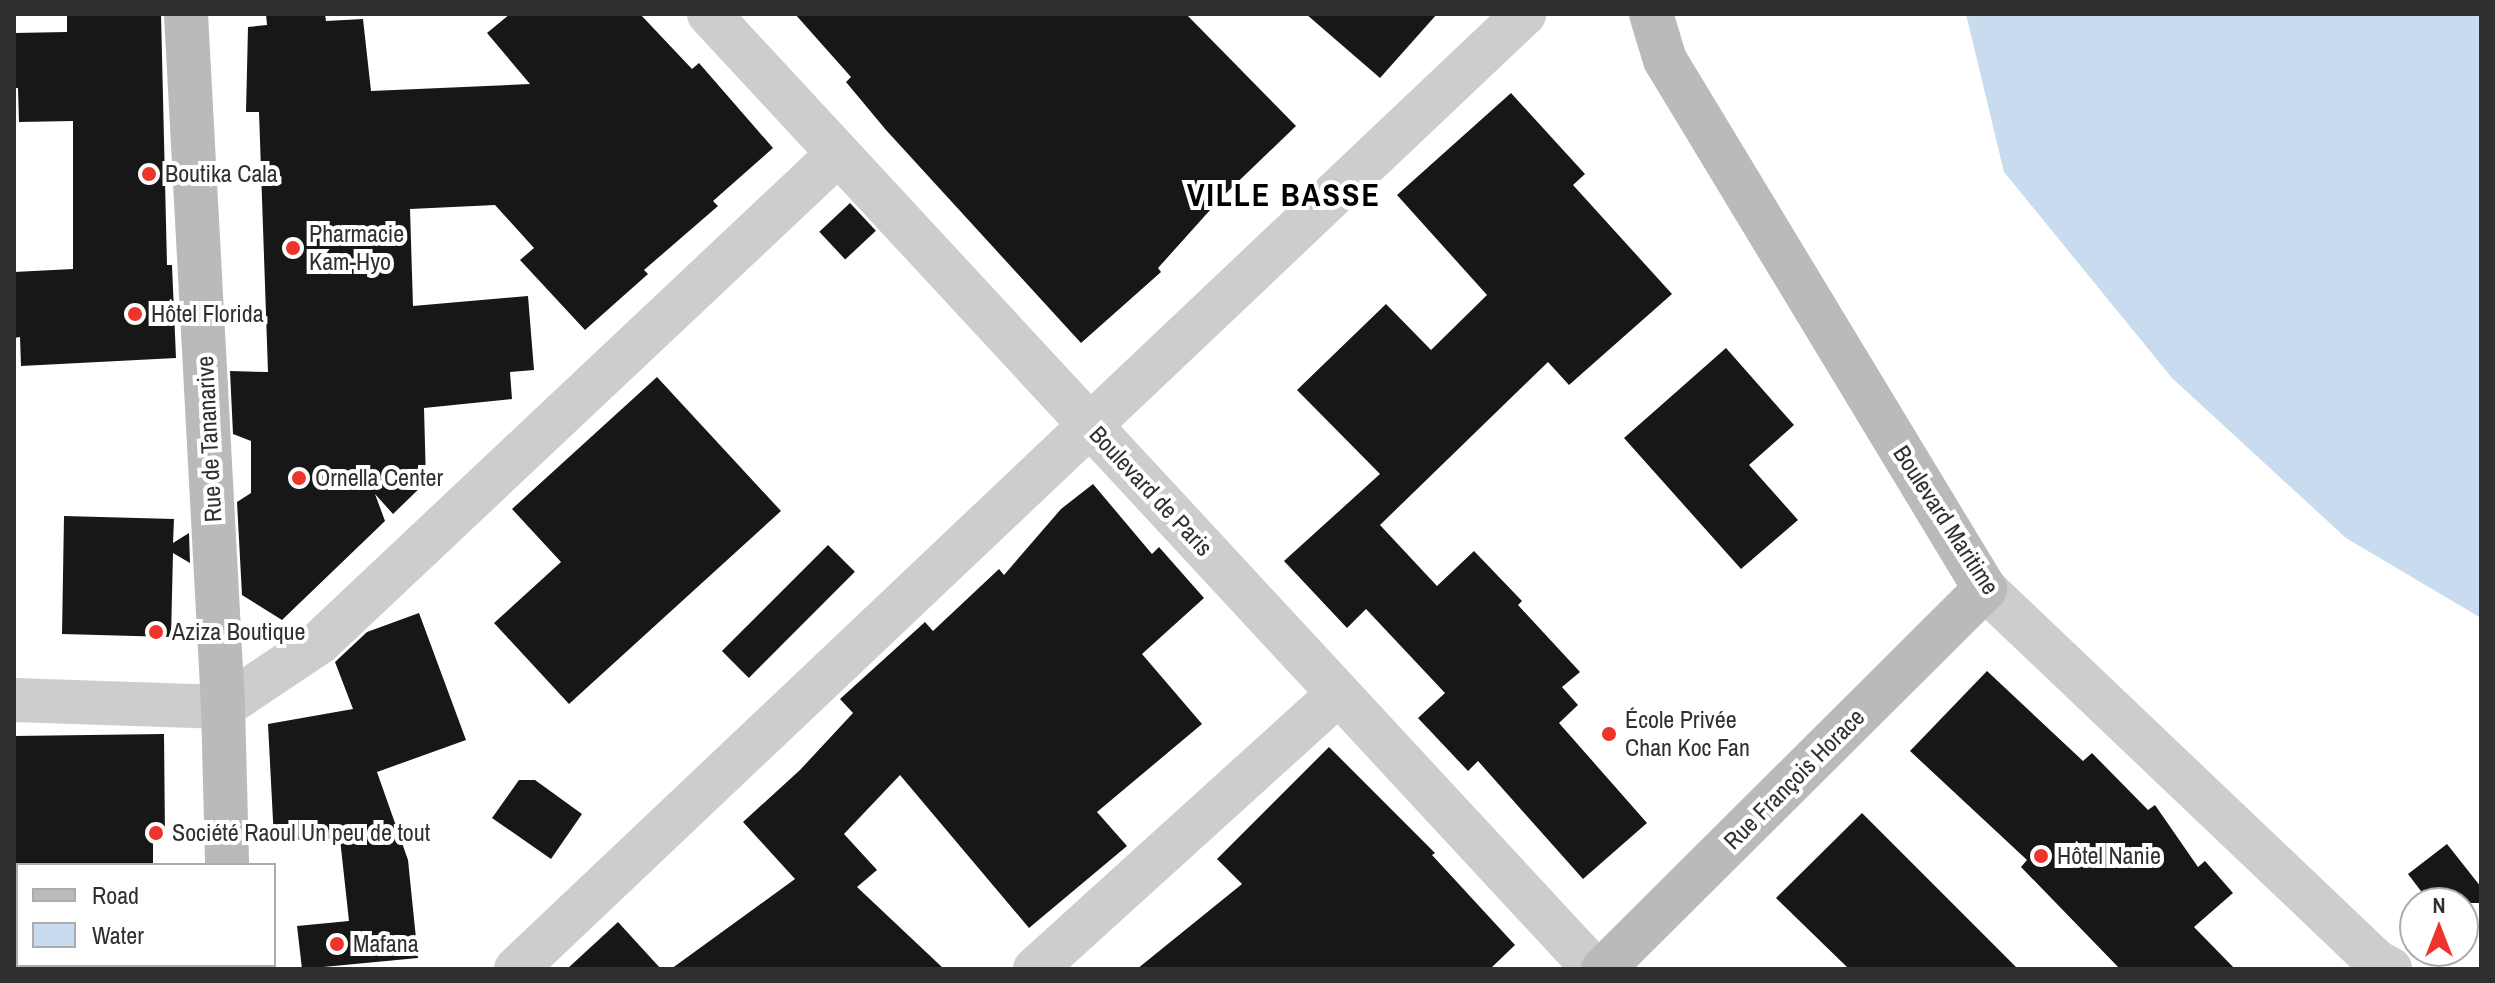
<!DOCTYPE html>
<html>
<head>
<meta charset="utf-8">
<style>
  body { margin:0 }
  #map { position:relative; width:2495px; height:983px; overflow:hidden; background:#fff; font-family:"Archivo Narrow",sans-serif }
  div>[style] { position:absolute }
  .water>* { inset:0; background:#c9dbee }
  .building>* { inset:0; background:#171717; transform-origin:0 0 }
  .street>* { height:44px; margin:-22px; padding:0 22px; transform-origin:22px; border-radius:22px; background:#cdcdcd }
  .secondary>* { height:44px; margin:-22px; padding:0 22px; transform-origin:22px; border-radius:22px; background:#bababa }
  .dots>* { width:22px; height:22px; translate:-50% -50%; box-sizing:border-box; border:4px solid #fff; border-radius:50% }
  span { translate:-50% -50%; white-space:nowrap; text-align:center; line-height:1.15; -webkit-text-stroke:8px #fff; paint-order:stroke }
  .poi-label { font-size:24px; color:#303030 }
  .left { translate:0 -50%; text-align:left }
  .street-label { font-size:24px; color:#303030 }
  .district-label { font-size:32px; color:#000; font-weight:700; letter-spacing:2px }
  .frame { position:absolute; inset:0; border:16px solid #303030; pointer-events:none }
  .legend { position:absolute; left:16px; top:863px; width:260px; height:104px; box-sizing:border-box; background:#fff; border:2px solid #acacac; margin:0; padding:10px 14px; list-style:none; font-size:24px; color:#303030 }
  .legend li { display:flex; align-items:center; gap:16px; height:40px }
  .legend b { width:40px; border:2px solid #acacac }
  .north { position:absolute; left:2399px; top:887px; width:80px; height:80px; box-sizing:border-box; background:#fff; border:2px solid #acacac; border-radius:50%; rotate:0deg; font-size:22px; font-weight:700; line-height:32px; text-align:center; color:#303030 }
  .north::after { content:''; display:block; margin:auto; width:28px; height:36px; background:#ee332b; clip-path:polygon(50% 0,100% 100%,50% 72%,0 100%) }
</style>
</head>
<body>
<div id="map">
  <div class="water">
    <div style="clip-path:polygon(1966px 14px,2481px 14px,2481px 618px,2346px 538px,2172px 378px,2004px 172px)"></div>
  </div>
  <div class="building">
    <div style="clip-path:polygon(67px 14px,161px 14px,167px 265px,172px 265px,176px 358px,21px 366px,20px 337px,14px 338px,14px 272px,73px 269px,73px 121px,19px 122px,18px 88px,14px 88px,14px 33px,67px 32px)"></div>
    <div style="clip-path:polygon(266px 14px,325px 14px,326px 21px,363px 19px,371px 91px,530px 84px,487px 33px,510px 14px,640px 14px,692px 69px,699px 63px,773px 148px,713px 201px,718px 206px,644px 270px,648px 274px,585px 330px,520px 260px,534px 248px,495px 205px,410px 209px,413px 306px,528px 296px,534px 370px,510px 372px,512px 399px,424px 408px,426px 482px,393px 514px,375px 494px,385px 521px,282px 620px,242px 595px,237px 502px,251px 493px,251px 441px,233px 434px,230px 371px,268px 372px,259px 112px,246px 112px,248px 27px,267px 25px)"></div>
    <div style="clip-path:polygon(795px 14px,1186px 14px,1296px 126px,1220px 199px,1158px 268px,1161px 272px,1081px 343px,886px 130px,846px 82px,851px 77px)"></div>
    <div style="clip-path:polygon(1306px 14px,1437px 14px,1380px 78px)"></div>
    <div style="clip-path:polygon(1511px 93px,1585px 174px,1573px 185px,1672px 294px,1569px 385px,1548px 362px,1380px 525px,1437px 586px,1474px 551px,1522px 601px,1518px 605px,1580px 672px,1562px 687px,1578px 705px,1559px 723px,1647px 823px,1583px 879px,1478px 761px,1468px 771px,1418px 718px,1445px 693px,1366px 609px,1347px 628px,1284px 561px,1380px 474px,1297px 390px,1386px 304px,1431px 350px,1487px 295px,1397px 195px)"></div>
    <div style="left:850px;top:203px;width:38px;height:42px;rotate:47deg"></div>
    <div style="clip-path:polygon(1726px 348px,1794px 425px,1749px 465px,1798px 520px,1741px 569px,1624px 438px)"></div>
    <div style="clip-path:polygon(657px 377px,781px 511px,569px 704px,494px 623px,561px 562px,512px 509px)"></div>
    <div style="clip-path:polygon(1093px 484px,1152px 554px,1159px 547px,1204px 598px,1142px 654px,1202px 724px,1097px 812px,1127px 846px,1029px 928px,900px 775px,844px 834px,877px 870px,857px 887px,944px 969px,671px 969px,795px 879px,743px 822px,800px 770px,853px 713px,840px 699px,925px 622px,933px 631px,999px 569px,1004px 575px,1061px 509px)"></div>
    <div style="clip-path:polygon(64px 516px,174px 519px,173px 543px,189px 533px,190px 563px,173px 553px,171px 637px,62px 634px)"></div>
    <div style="left:828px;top:545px;width:38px;height:150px;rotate:45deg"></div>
    <div style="clip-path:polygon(419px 613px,466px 740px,377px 772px,408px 860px,418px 958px,302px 969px,297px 926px,349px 921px,340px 839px,274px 840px,268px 724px,353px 709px,335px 662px,367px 632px)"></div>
    <div style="clip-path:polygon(1987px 671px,2083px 761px,2092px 753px,2148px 810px,2155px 805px,2198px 867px,2205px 861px,2233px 893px,2194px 927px,2235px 969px,2120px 969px,2021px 867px,2027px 860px,1910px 751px)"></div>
    <div style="clip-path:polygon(164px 734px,165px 838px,153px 838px,153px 865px,14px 865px,14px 736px)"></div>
    <div style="clip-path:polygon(1329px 747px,1435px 853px,1432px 855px,1515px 945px,1490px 969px,1137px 969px,1242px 884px,1217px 859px)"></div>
    <div style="clip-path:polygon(519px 780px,535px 780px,582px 814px,551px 859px,492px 818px)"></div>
    <div style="clip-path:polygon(1862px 813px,2018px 969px,1849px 969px,1776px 898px)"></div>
    <div style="clip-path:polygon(2447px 844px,2481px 887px,2481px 903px,2430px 903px,2408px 874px)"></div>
    <div style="clip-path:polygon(618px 922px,661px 969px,567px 969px)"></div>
  </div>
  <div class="street">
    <div style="left:709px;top:14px;width:1302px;rotate:47.18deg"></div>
    <div style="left:1985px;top:589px;width:541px;rotate:43.58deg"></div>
    <div style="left:2377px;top:962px;width:15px;rotate:28deg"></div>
    <div style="left:14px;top:700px;width:209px;rotate:1.9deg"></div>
    <div style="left:223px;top:707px;width:117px;rotate:-33.8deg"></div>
    <div style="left:320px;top:642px;width:712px;rotate:-43.29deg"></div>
    <div style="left:516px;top:969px;width:1389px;rotate:-43.45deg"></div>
    <div style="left:1035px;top:969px;width:409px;rotate:-42.2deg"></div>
  </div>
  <div class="secondary">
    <div style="left:186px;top:14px;width:694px;rotate:86.94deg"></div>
    <div style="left:223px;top:707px;width:158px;rotate:88.5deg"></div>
    <div style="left:230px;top:965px;width:4px;rotate:90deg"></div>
    <div style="left:1603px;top:969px;width:539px;rotate:-44.85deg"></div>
    <div style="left:1985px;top:589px;width:618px;rotate:-121.17deg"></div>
    <div style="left:1665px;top:60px;width:48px;rotate:-106.9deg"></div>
  </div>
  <div class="dots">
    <div style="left:149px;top:174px;background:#ee332b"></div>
    <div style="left:293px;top:248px;background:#ee332b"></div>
    <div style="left:135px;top:314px;background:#ee332b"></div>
    <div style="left:299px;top:478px;background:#ee332b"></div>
    <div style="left:156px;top:632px;background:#ee332b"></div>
    <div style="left:1609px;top:734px;background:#ee332b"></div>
    <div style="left:156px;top:833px;background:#ee332b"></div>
    <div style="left:2041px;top:856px;background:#ee332b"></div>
    <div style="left:337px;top:944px;background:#ee332b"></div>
  </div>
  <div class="poi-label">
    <span class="left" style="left:165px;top:174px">Boutika Cala</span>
    <span class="left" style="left:309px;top:248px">Pharmacie<br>Kam-Hyo</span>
    <span class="left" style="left:151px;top:314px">Hôtel Florida</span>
    <span class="left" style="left:315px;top:478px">Ornella Center</span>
    <span class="left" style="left:172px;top:632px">Aziza Boutique</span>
    <span class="left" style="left:1625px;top:734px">École Privée<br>Chan Koc Fan</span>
    <span class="left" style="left:172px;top:833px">Société Raoul Un peu de tout</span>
    <span class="left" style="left:2057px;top:856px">Hôtel Nanie</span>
    <span class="left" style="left:353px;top:944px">Mafana</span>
  </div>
  <div class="street-label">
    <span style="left:209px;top:439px;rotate:-93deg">Rue de Tananarive</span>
    <span style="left:1151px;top:491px;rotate:47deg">Boulevard de Paris</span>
    <span style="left:1946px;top:520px;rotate:57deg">Boulevard Maritime</span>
    <span style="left:1794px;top:779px;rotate:-45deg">Rue François Horace</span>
  </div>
  <div class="district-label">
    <span style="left:1284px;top:195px">VILLE BASSE</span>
  </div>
  <div class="frame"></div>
  <ul class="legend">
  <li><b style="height:10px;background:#bababa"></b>Road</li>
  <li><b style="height:22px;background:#c9dbee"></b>Water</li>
  </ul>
  <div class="north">N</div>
</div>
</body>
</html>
